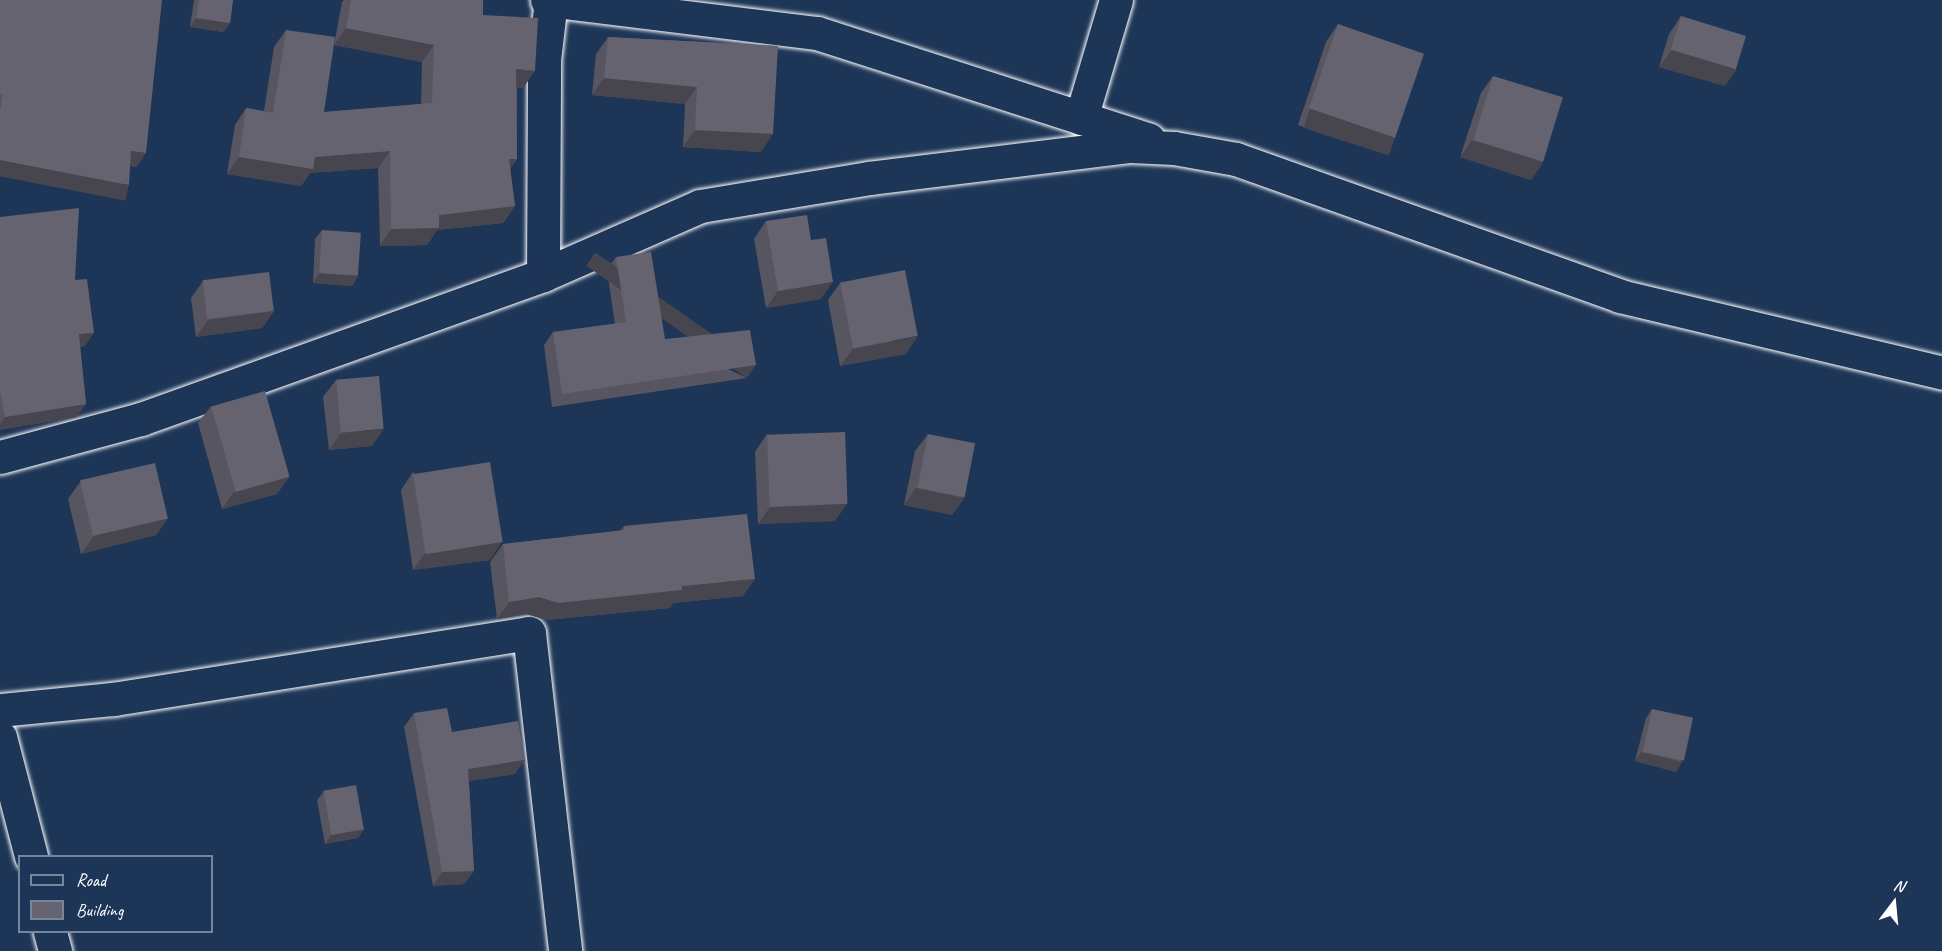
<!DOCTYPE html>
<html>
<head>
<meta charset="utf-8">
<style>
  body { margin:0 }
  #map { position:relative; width:1942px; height:951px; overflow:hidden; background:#1d3557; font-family:Caveat,sans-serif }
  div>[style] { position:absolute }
  .roads { filter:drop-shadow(0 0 2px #fff) drop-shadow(0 0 2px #fff) }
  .street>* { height:33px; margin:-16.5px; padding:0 16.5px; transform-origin:16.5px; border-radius:16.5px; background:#1d3557 }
  .wall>* { inset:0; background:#57555f }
  .shaded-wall>* { inset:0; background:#47454e; transform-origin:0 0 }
  .building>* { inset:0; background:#65636f; transform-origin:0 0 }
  span { translate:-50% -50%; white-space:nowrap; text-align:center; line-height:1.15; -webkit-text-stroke:4.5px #1d3557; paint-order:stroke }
  .legend { position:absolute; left:18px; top:855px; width:195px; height:78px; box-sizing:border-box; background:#1d3557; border:2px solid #77869a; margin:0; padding:8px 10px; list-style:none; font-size:18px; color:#fff }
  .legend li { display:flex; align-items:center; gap:12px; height:30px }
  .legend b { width:30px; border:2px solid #77869a }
  .north { position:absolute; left:1864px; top:873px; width:60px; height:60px; -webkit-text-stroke:4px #1d3557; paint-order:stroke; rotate:16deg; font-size:16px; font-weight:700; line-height:24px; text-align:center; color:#fff }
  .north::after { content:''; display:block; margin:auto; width:21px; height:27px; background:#fff; clip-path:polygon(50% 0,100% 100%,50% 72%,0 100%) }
</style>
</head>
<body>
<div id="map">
  <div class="roads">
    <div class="street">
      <div style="left:547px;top:0;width:272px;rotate:7deg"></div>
      <div style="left:817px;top:33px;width:348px;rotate:17.8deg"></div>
      <div style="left:1081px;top:118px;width:123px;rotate:-73.5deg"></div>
      <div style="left:543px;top:275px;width:215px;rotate:-89.7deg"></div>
      <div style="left:544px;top:60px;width:60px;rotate:-83.3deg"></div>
      <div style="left:0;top:457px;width:146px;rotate:-15.1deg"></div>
      <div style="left:141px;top:419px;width:427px;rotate:-19.7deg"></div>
      <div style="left:543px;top:275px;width:171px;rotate:-23.7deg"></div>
      <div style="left:700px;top:206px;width:171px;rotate:-9.4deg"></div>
      <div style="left:869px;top:178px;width:263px;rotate:-7deg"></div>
      <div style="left:1130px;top:146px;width:44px;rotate:2.6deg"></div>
      <div style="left:1174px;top:148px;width:63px;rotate:10.1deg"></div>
      <div style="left:1236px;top:159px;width:408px;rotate:19.6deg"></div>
      <div style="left:1620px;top:296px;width:331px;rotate:13.4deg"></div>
      <div style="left:0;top:710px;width:114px;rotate:-5.6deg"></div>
      <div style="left:113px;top:699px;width:421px;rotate:-9deg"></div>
      <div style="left:529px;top:633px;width:320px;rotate:83.5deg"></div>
      <div style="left:0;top:737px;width:123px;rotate:75.4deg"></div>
      <div style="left:50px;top:932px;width:20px;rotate:75deg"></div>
    </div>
  </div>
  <div class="wall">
    <div style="clip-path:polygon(0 0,137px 167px,130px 166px,119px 199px,0 176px)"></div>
    <div style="clip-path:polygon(194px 0,233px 0,230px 23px,223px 32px,190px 27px)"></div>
    <div style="clip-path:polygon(344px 0,483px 0,483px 15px,523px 88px,517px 87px,517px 159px,510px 169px,515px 206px,503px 223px,437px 230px,427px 245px,380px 246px,378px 168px,310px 173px,301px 186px,227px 174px,235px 125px,246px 108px,264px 111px,274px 47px,286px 30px,324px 112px,421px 104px,422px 62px,334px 45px,342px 2px)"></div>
    <div style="clip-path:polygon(1681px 16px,1725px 86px,1659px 67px,1669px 34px)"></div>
    <div style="clip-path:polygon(1338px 24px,1396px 136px,1384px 153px,1298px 125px,1326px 42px)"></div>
    <div style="clip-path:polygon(608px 37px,778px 46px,761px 152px,683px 147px,685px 104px,592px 95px,596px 54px)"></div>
    <div style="clip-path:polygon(1493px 76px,1543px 162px,1531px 180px,1460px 157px,1481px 93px)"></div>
    <div style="clip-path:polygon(0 217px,75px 280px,85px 346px,80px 347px,86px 404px,76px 417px,0 430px)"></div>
    <div style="clip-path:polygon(766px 221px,821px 299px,766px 308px,754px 239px)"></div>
    <div style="clip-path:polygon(322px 230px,358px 276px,352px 286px,313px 283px,315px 239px)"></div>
    <div style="clip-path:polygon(616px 257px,665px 339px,747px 378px,552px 407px,544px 345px,553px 332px,615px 324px,607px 270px)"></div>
    <div style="clip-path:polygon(203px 281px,274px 311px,262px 328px,196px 337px,191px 298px)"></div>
    <div style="clip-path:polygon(840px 283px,906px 354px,840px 366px,828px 300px)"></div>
    <div style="clip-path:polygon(336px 380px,372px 446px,329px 450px,323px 397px)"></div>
    <div style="clip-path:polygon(211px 406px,289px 477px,277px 494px,222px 509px,198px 423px)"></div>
    <div style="clip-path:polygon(767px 434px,835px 521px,758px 524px,755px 452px)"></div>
    <div style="clip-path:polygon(928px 434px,964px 498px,952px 515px,904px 505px,915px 451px)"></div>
    <div style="clip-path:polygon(413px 472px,490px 560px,413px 570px,401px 490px)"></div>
    <div style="clip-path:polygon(80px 482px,168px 518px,156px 535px,81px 554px,68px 499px)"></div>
    <div style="clip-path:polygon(624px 526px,743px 596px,673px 603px,670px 608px,546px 620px,527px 614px,497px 619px,490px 562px,503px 544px,620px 531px)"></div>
    <div style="clip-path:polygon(1652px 709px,1682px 762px,1676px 772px,1635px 761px,1646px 718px)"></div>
    <div style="clip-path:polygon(414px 713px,452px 732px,515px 774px,469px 781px,474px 871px,464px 884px,433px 886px,404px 727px)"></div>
    <div style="clip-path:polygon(324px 791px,364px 829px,358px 838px,325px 844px,317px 800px)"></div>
  </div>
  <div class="shaded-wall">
    <div style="clip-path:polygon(196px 18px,230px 23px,223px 32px,190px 27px)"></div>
    <div style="clip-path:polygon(346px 28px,434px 45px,422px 62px,334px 45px)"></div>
    <div style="clip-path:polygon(1672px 50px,1737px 69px,1725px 86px,1659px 67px)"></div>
    <div style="clip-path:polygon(516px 69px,535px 71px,523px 88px,505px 86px)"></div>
    <div style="clip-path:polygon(604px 78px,697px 87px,685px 104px,592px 95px)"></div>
    <div style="left:1310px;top:108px;width:90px;height:21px;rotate:18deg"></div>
    <div style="clip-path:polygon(695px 130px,773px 134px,761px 152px,683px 147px)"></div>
    <div style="clip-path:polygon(1472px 140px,1543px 162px,1531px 180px,1460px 157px)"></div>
    <div style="clip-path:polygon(131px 151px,146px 153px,137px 167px,121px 165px)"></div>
    <div style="clip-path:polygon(390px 151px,378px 168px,310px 173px,301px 186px,227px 174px,239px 157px,315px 157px)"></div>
    <div style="clip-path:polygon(509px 159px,517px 159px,505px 176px)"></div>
    <div style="left:0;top:160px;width:131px;height:16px;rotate:11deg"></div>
    <div style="clip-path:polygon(515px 206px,503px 223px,437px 230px,427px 245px,380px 246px,391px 229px,439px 215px)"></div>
    <div style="clip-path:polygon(319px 273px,358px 276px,352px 286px,313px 283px)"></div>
    <div style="clip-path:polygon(833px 282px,821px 299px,766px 308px,778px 291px)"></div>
    <div style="clip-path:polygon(274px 311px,262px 328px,196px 337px,208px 320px)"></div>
    <div style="clip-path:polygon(94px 333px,85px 346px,69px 347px,79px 334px)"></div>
    <div style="clip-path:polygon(918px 336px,906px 354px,840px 366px,853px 349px)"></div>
    <div style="left:756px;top:365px;width:16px;height:196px;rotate:125deg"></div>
    <div style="clip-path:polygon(86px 404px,76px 417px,0 430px,0 424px,5px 417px)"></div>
    <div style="clip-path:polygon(384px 429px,372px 446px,329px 450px,341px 433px)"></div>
    <div style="clip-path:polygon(289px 477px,277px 494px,222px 509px,234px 492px)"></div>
    <div style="clip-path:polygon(916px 488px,964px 498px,952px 515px,904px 505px)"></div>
    <div style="clip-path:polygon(847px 504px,835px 521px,758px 524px,770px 507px)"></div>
    <div style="clip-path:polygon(168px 518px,156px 535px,81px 554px,94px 536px)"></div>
    <div style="clip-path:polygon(502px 542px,490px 560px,413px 570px,425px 553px)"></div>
    <div style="clip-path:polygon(755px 579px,743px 596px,673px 603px,670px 608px,546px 620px,527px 614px,497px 619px,509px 602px,539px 597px,682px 586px)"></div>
    <div style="clip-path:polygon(1641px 752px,1682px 762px,1676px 772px,1635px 761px)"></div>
    <div style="clip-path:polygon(525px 760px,515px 774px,458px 783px,468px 769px)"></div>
    <div style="clip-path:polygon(364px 829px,358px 838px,325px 844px,331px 835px)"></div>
    <div style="clip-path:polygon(474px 871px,464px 884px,433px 886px,442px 872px)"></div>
  </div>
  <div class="building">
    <div style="clip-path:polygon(0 0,162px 0,146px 153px,131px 151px,129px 185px,0 160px,0 111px,3px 94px,0 94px)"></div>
    <div style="clip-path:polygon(199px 0,233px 0,230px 23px,196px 18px)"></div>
    <div style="clip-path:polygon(351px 0,483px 0,483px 15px,538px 18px,535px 71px,516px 69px,517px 159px,509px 159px,515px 206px,439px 215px,439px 228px,391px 229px,390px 151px,315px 157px,313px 169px,239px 157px,246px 108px,273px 113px,286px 30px,335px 37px,324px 112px,432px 103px,434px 45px,346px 28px)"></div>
    <div style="left:1681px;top:16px;width:68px;height:35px;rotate:17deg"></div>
    <div style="left:1338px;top:24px;width:91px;height:89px;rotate:19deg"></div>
    <div style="clip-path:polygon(608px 37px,778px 46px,773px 134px,695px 130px,697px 87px,604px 78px)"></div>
    <div style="left:1493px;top:76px;width:73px;height:67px;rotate:17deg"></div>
    <div style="clip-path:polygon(79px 208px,75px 280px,87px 279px,94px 333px,79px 334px,86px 404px,5px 417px,0 391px,0 217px)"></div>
    <div style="clip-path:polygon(807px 215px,811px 240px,826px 238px,833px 282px,778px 291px,766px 221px)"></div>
    <div style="left:322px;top:230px;width:39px;height:43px;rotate:4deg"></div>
    <div style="clip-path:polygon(651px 252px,665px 339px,750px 330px,756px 365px,562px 394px,553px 332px,626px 322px,616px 257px)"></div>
    <div style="left:905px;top:270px;width:67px;height:66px;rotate:79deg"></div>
    <div style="left:269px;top:272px;width:39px;height:67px;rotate:83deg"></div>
    <div style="left:379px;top:376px;width:53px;height:43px;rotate:85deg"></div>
    <div style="left:265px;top:391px;width:89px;height:56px;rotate:74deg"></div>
    <div style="left:845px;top:432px;width:72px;height:78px;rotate:88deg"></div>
    <div style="left:928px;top:434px;width:48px;height:55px;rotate:11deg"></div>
    <div style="left:490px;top:462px;width:81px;height:78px;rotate:81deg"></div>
    <div style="left:155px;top:463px;width:57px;height:77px;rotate:77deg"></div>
    <div style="clip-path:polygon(747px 514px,755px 579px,682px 586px,682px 590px,558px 603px,539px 597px,509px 602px,503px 544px,624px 530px,624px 526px)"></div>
    <div style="clip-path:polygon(447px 708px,452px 732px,518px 721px,525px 760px,468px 769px,474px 871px,442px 872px,414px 713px)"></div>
    <div style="left:1652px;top:709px;width:42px;height:44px;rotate:12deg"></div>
    <div style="left:356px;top:785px;width:45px;height:33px;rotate:80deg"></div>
  </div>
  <ul class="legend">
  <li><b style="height:8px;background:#1d3557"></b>Road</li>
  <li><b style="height:16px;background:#65636f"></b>Building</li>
  </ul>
  <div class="north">N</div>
</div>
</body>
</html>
